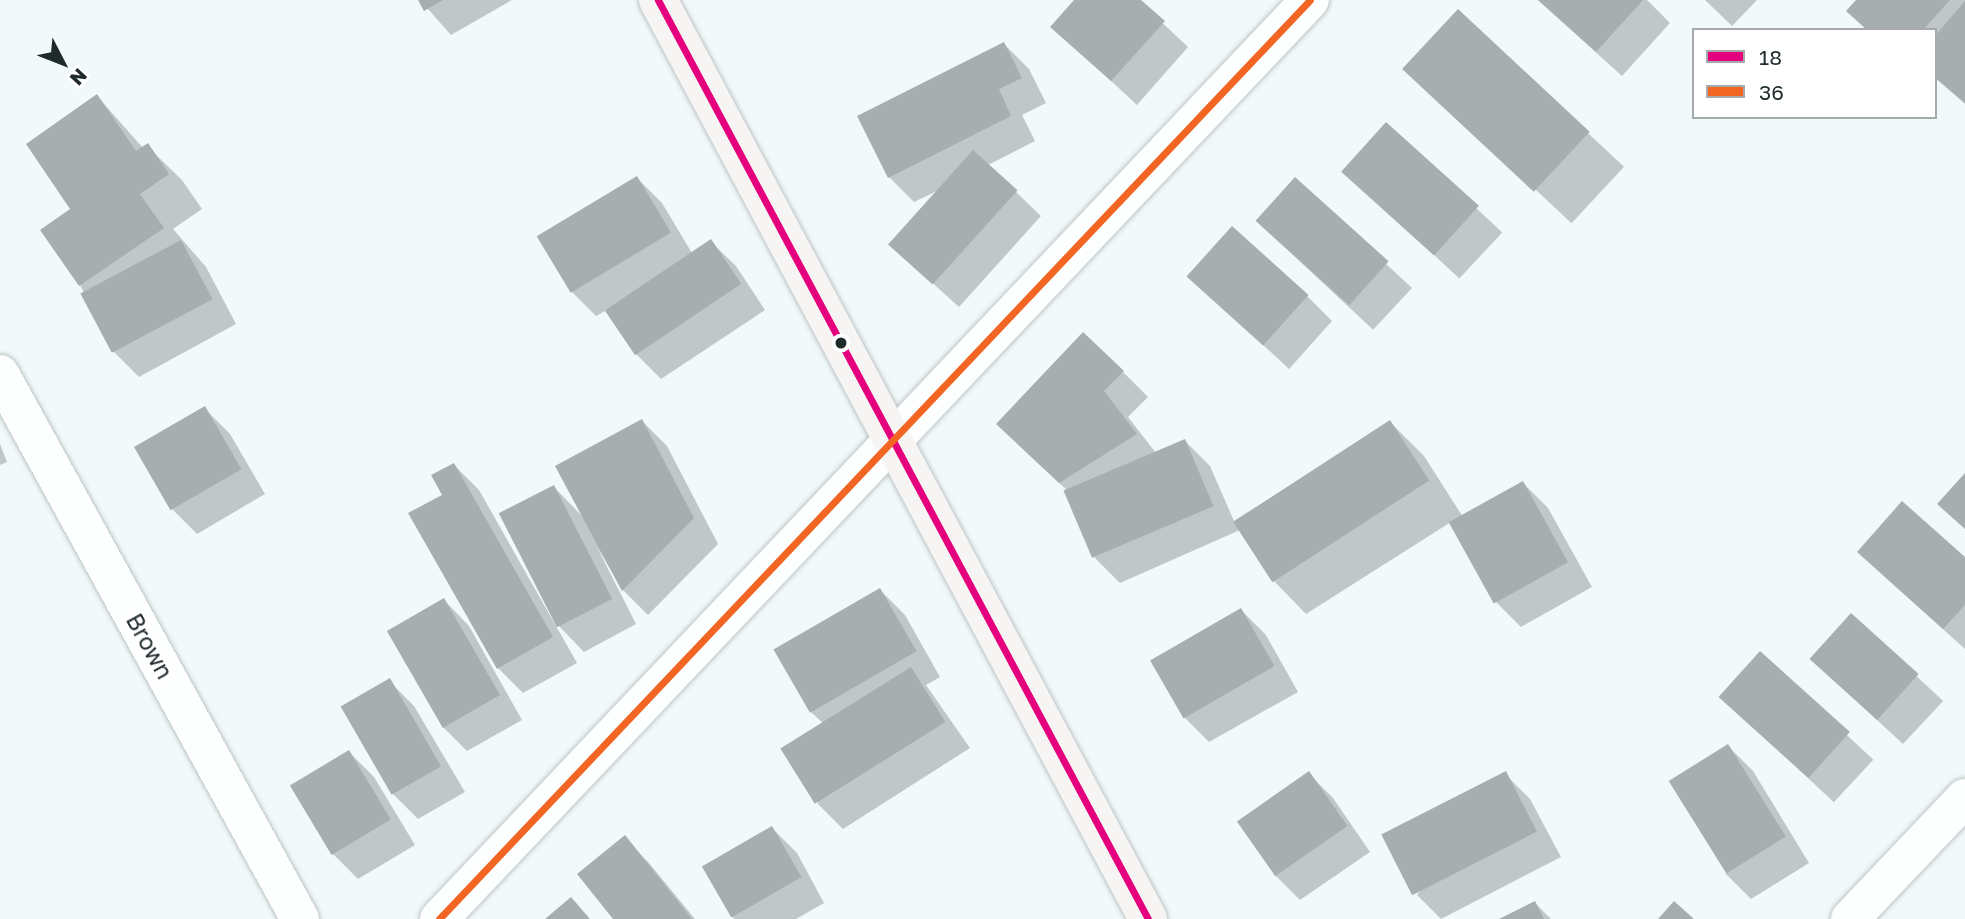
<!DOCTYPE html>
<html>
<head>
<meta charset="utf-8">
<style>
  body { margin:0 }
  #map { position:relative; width:1965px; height:919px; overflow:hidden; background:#f2f9fa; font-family:"Golos Text",sans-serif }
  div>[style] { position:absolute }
  .shadow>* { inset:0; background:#0003; transform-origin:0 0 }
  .building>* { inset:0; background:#a6aeb0; transform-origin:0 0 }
  .roads { filter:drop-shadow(0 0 2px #bdc5c7) drop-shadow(0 0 2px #bdc5c7) }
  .minor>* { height:38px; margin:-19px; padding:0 19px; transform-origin:19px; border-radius:19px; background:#fdfefe }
  .primary>* { height:38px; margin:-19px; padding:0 19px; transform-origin:19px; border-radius:19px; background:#f7f5f3 }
  .bus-1>* { height:7px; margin:-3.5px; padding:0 3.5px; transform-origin:3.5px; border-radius:3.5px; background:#e5007d }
  .bus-2>* { height:7px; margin:-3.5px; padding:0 3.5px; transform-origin:3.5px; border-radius:3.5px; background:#f26522 }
  .dots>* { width:19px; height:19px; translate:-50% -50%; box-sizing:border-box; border:4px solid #fff; border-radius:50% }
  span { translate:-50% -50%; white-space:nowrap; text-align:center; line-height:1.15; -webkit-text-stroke:7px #fff; paint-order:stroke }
  .street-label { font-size:23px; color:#1f2a2d }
  .legend { position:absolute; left:1692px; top:28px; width:245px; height:91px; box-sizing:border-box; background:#fff; border:2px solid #a5aaab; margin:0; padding:9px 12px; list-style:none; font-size:21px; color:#1f2a2d }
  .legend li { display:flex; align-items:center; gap:14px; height:35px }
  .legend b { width:35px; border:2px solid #a5aaab }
  .north { position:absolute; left:28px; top:28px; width:70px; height:70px; -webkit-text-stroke:5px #fff; paint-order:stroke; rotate:132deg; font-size:19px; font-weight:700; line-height:28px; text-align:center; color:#1f2a2d }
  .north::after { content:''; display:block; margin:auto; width:24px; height:32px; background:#1f2a2d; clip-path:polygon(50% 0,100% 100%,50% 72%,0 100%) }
</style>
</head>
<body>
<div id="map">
  <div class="shadow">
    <div style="clip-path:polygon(420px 0,512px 0,451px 35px)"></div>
    <div style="clip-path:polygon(1077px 0,1138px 0,1188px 47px,1137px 105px,1053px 27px)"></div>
    <div style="clip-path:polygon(1538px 0,1647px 0,1670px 23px,1622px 76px)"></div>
    <div style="clip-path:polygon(1705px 0,1757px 0,1732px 26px)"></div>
    <div style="clip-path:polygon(1859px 0,1965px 0,1965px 104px,1935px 78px,1935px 30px,1868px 30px)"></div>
    <div style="left:1458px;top:12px;width:227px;height:77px;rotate:43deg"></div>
    <div style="clip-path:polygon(1004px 44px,1029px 69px,1046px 103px,1022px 115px,1035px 141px,988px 165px,1041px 216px,959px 307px,916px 268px,939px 190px,914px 202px,889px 177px)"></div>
    <div style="clip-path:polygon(97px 96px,143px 148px,147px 146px,182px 180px,202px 209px,173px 229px,206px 267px,236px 324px,139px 377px,114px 352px,80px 285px,72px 209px)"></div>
    <div style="left:1386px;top:124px;width:159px;height:63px;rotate:43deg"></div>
    <div style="clip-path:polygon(637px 178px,662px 203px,692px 253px,710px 241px,736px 266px,765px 310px,661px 379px,636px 354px,607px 310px,596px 316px,571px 291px)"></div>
    <div style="left:1295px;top:179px;width:160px;height:57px;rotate:43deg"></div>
    <div style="clip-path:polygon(1189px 276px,1307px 296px,1332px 321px,1289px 369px)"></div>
    <div style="clip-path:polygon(1123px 372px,1148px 397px,1128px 417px,1156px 453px,1185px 441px,1210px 466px,1234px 521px,1390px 422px,1424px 456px,1463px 517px,1523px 483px,1548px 508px,1592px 587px,1521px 627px,1496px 602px,1451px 522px,1306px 614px,1272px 579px,1240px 530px,1120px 583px,1095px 558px,1069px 492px,1023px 449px)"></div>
    <div style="clip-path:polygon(205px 409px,230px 434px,265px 494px,197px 534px,172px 509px)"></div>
    <div style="clip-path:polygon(642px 421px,667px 446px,718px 544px,648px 615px,623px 590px,597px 547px,636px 624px,584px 652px,556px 623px,554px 487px,583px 517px)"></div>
    <div style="clip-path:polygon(0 444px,7px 462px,0 465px)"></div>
    <div style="clip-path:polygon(454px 465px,479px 490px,577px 663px,523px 693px,498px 668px,444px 496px)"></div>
    <div style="clip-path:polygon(1965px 560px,1965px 649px,1884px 576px)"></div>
    <div style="clip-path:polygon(880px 590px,905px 615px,940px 677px,926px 685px,970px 748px,843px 829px,818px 804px,824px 724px,811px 712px)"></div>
    <div style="clip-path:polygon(444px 600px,469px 626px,522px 720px,467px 751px,442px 726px)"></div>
    <div style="clip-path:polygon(1241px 610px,1266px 635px,1298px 692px,1209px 742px,1184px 717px)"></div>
    <div style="left:1851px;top:615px;width:126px;height:59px;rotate:43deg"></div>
    <div style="left:1760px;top:654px;width:155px;height:58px;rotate:43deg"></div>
    <div style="clip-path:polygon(389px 681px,414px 706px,465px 792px,418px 819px,393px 794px,343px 708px)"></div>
    <div style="clip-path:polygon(1728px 746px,1753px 771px,1809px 863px,1751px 899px,1726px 874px)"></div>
    <div style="clip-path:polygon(349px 752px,374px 777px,415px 845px,358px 879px,333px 854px)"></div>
    <div style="clip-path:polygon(1308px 773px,1333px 798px,1370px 852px,1300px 900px,1275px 875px)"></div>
    <div style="clip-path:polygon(1505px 774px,1530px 799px,1561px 857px,1441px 919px,1417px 895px)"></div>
    <div style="clip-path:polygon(772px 828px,797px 853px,824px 903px,796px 919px,734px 919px,703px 866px)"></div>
    <div style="clip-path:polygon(624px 838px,649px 863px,695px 919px,615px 919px)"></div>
    <div style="clip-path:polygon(1535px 903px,1551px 919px,1503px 919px)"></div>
  </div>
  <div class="building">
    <div style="clip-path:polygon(418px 0,443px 0,424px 11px)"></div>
    <div style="clip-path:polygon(1074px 0,1141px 0,1165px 21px,1111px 81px,1050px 27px)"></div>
    <div style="clip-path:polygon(1538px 0,1643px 0,1596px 52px)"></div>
    <div style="clip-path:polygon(1856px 0,1950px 0,1923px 30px,1867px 30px,1846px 11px)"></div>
    <div style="clip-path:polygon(1965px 1px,1965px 103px,1935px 77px,1935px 36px)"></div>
    <div style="left:1458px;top:9px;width:180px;height:82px;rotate:43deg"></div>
    <div style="clip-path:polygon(1004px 42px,1022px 78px,999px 89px,1011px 116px,888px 178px,857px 116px)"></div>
    <div style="clip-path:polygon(97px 94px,136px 151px,148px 143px,169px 174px,140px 194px,164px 228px,79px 286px,40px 230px,70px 209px,26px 144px)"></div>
    <div style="left:1386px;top:122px;width:125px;height:67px;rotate:42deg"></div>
    <div style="left:973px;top:150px;width:60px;height:127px;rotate:42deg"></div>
    <div style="left:637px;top:176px;width:66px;height:117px;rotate:59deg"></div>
    <div style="left:1295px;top:177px;width:126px;height:59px;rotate:42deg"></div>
    <div style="left:1232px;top:226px;width:103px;height:68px;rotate:42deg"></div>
    <div style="left:711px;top:239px;width:54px;height:128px;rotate:56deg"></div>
    <div style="left:181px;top:240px;width:67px;height:114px;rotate:62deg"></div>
    <div style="clip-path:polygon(1083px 332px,1124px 371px,1104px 391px,1137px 434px,1059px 483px,996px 424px)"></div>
    <div style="left:205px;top:406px;width:73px;height:82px;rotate:60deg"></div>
    <div style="clip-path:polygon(642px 419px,694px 518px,622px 591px,555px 466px)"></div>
    <div style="left:1390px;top:420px;width:72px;height:187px;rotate:57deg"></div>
    <div style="left:1185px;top:439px;width:73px;height:132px;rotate:67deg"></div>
    <div style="clip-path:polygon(454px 463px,553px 637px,497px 669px,408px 513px,442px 495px,431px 475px)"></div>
    <div style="clip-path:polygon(1965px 473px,1965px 529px,1937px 504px)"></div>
    <div style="left:1523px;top:481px;width:93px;height:85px;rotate:61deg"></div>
    <div style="left:554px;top:485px;width:128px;height:62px;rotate:63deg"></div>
    <div style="clip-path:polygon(1902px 501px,1965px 557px,1965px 605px,1943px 629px,1857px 552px)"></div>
    <div style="left:880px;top:588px;width:73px;height:123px;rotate:60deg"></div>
    <div style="left:444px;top:598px;width:112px;height:66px;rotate:60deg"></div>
    <div style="left:1241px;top:608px;width:67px;height:105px;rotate:60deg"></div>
    <div style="left:1851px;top:613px;width:91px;height:62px;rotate:42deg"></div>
    <div style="left:1760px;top:651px;width:121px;height:62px;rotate:42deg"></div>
    <div style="left:911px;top:667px;width:65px;height:154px;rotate:58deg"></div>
    <div style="left:390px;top:678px;width:102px;height:57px;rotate:60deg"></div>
    <div style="left:1728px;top:744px;width:109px;height:70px;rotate:58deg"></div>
    <div style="left:349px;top:750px;width:81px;height:69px;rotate:59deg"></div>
    <div style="left:1309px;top:771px;width:67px;height:88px;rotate:55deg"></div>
    <div style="left:1506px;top:771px;width:68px;height:140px;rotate:63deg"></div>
    <div style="left:772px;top:826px;width:59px;height:81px;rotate:60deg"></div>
    <div style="clip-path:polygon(625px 835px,692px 919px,613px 919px,577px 874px)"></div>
    <div style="clip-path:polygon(571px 897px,590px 919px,545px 919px)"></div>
    <div style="clip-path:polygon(1535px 901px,1544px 919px,1499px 919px)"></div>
    <div style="clip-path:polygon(1674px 901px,1694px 919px,1658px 919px)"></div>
  </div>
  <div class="roads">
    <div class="minor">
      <div style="left:0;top:374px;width:622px;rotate:61.17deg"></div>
      <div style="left:439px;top:919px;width:1266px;rotate:-46.54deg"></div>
      <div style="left:1850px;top:919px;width:167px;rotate:-46.5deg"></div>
    </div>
    <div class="primary">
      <div style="left:658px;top:0;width:1041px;rotate:61.93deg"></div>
    </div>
  </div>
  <div class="bus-1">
    <div style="left:658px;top:0;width:1041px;rotate:61.93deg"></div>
  </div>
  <div class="bus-2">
    <div style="left:439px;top:919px;width:1266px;rotate:-46.54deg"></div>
  </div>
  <div class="dots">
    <div style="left:841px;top:343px;background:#1f2a2d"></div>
  </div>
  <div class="street-label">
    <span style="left:150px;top:646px;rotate:61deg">Brown</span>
  </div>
  <ul class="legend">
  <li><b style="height:9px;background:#e5007d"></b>18</li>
  <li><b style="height:9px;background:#f26522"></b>36</li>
  </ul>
  <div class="north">N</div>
</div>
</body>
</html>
